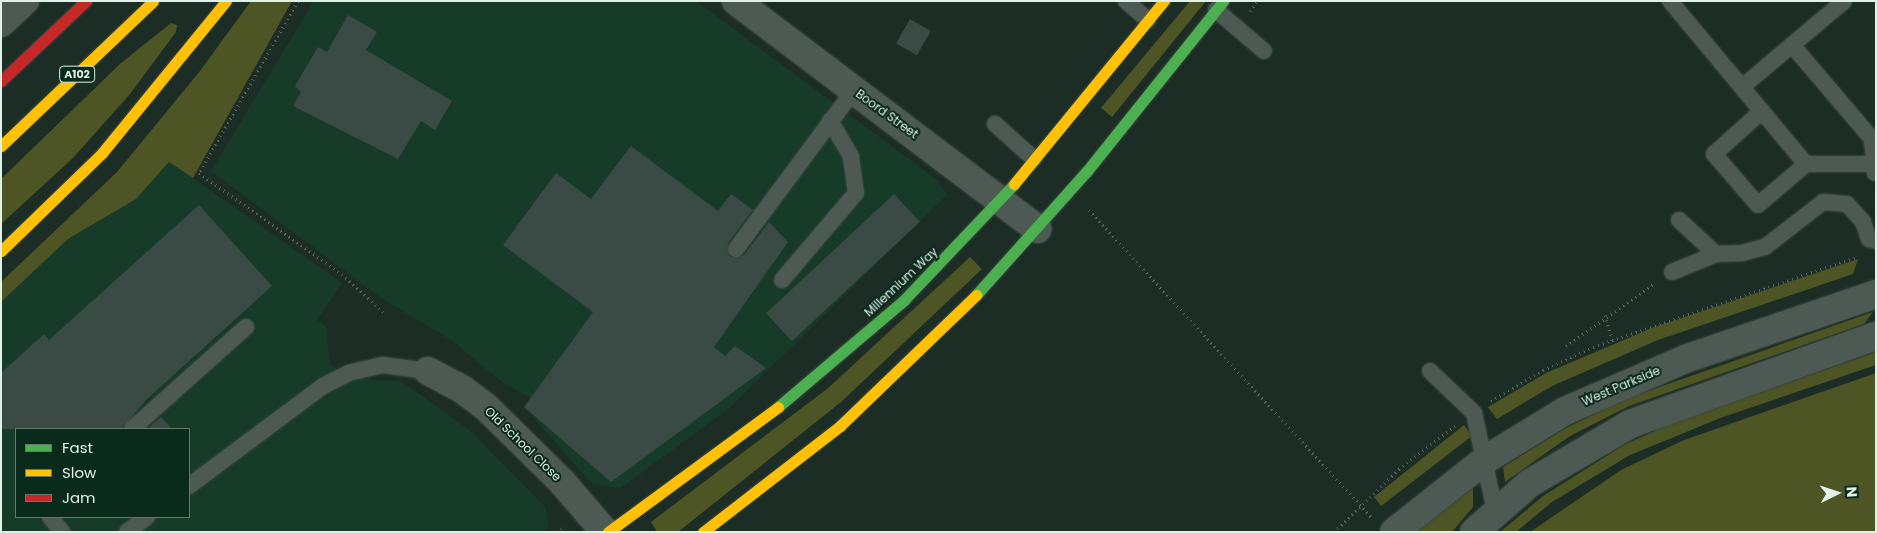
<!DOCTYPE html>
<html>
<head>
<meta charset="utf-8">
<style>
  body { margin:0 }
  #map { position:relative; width:1877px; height:533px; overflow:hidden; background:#1c2d25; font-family:Poppins,sans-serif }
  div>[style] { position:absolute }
  .built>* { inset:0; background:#163b29 }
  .green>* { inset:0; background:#4e5525 }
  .building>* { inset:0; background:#3a4a44; transform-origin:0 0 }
  .path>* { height:3px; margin-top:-1.5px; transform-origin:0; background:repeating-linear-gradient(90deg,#5a6660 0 1px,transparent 0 5px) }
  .roads { filter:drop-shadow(0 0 1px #3b4841) drop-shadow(0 0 1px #3b4841) }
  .lane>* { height:16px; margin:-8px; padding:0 8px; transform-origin:8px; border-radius:8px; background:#4d5a53 }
  .street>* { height:28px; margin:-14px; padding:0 14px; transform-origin:14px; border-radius:14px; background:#4d5a53 }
  .fast>* { height:11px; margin:-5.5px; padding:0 5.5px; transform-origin:5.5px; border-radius:5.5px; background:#4caf50 }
  .slow>* { height:11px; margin:-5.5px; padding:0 5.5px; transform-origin:5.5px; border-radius:5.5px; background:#ffc107 }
  .jam>* { height:11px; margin:-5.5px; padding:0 5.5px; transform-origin:5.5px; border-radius:5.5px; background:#c62828 }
  span { translate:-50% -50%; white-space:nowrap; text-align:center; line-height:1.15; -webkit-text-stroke:4px #0a2a1b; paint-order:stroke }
  .shield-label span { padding:1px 4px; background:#0a2a1b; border:1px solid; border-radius:4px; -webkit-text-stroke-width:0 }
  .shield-label { font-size:11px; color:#e0f2e7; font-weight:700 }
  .street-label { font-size:12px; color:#e0f2e7 }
  .frame { position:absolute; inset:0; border:2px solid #e0f2e7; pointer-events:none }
  .legend { position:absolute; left:15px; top:428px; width:175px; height:90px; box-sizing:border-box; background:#0a2a1b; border:1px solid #607a6d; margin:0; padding:6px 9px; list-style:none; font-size:15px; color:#e0f2e7 }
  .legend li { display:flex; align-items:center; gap:10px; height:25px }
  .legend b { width:25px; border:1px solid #607a6d }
  .north { position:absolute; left:1812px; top:468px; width:50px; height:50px; -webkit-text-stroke:4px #0a2a1b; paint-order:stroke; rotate:86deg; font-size:14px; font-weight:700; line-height:20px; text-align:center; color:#e0f2e7 }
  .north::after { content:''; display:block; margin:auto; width:18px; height:22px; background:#e0f2e7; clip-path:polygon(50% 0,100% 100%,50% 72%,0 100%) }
</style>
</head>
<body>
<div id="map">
  <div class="built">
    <div style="clip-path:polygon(314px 1px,696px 1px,937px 180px,947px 195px,729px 408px,621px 488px,593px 485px,524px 407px,530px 398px,501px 381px,451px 340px,387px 302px,211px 171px)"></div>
    <div style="clip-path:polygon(evenodd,170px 162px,342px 283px,317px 320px,326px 326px,330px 364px,354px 379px,401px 381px,471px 431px,545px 507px,548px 526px,545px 532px,1px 532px,1px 302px,68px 239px,136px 199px,170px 162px,16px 429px,189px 429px,189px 517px,16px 517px,16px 429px)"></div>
  </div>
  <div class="green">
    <div style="clip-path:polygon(251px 1px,292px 1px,193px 178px,169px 162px,136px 199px,68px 239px,1px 302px,1px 282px,117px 172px,200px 71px)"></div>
    <div style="clip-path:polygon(1190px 1px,1206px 1px,1112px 117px,1101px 108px)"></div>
    <div style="clip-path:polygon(171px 23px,177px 25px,176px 32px,130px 94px,73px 158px,1px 224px,1px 179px,121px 63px)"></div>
    <div style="clip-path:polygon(970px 257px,982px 269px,841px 402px,678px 532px,657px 532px,651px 522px,827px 389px)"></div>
    <div style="clip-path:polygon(1858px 259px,1853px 274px,1658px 340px,1552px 386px,1497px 419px,1488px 407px,1546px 373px,1652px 328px)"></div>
    <div style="clip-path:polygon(1873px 312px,1864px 324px,1629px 406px,1570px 436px,1505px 482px,1503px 467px,1564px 429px,1625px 399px)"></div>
    <div style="clip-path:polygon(1876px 352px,1876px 365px,1723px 417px,1630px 455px,1552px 502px,1516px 532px,1500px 532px,1543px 496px,1624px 445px,1670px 424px)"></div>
    <div style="clip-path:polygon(1876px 373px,1876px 532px,1530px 532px,1621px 470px,1684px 440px)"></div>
    <div style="clip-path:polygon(1464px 425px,1472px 436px,1381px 506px,1374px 497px)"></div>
    <div style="clip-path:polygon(1473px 488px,1473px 507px,1452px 532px,1417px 532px)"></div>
  </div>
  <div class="building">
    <div style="clip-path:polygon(348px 15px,377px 32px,366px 50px,452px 101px,435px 130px,421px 121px,398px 159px,293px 106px,301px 92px,295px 86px,318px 47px,327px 52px)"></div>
    <div style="left:910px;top:19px;width:24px;height:28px;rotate:30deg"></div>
    <div style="clip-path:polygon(631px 146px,718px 211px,731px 194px,753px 210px,728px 243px,730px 257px,744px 255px,769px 222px,788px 242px,714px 347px,725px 356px,735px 346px,766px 368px,611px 482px,524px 407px,593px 312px,503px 245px,556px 173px,591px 199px)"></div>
    <div style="left:894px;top:194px;width:38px;height:175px;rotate:47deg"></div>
    <div style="clip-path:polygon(199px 205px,272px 286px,146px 400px,122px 429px,1px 429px,1px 373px,44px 334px,49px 340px)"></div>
    <div style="clip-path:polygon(161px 417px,172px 429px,147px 429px)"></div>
  </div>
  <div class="path">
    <div style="left:298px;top:1px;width:198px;rotate:119.9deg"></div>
    <div style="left:199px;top:173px;width:175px;rotate:35.2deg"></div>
    <div style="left:342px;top:274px;width:57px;rotate:42.9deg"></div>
    <div style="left:1250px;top:11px;width:12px;rotate:-55deg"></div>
    <div style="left:1089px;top:210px;width:417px;rotate:47.4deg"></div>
    <div style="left:1605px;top:315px;width:26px;rotate:74deg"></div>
    <div style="left:1566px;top:346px;width:109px;rotate:-35.3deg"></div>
    <div style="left:1491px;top:401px;width:61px;rotate:-30.8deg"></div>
    <div style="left:1543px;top:370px;width:60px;rotate:-24.4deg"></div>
    <div style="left:1598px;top:345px;width:273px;rotate:-18.8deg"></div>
    <div style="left:557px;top:532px;width:10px;rotate:-37deg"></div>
    <div style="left:1334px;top:532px;width:91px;rotate:-44.1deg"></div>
    <div style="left:1399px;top:469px;width:71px;rotate:-37.5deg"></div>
  </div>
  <div class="roads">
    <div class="lane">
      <div style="left:1126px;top:1px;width:29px;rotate:41deg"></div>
      <div style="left:1670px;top:1px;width:212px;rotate:50.2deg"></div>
      <div style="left:1216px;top:10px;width:63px;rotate:40.5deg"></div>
      <div style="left:1792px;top:45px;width:123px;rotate:49.6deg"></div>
      <div style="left:1872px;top:139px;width:34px;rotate:85deg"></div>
      <div style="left:1742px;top:87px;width:133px;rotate:-40.1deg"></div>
      <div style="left:1762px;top:111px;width:64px;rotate:138.1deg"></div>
      <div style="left:1714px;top:154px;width:67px;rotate:49.2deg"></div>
      <div style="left:1758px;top:205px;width:63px;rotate:-40.5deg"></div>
      <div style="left:1806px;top:164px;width:70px"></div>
      <div style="left:995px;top:124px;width:52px;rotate:41.9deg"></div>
      <div style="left:1679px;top:220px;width:50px;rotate:42.6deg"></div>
      <div style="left:1716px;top:254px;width:26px;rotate:-2deg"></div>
      <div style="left:1742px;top:253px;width:24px;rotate:-15deg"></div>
      <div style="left:1765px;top:247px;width:73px;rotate:-37.8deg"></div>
      <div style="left:1823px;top:202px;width:24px;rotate:5deg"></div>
      <div style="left:1847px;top:204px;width:24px;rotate:48deg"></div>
      <div style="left:1863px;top:222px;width:18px;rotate:71deg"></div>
      <div style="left:1869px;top:239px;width:7px;rotate:16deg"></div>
      <div style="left:736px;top:249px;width:198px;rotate:-53.4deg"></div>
      <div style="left:1672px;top:272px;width:48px;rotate:-22.2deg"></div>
      <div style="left:782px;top:280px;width:114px;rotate:-49.6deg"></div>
      <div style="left:856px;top:193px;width:37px;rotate:-98deg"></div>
      <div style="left:851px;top:156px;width:41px;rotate:-121deg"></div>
      <div style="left:1430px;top:371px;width:61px;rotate:43.7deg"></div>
      <div style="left:1474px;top:413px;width:100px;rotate:77.9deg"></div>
      <div style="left:132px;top:429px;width:153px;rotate:-41.8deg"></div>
      <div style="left:189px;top:486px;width:167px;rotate:-36.7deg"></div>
      <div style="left:323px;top:386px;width:28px;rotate:-27deg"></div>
      <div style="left:348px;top:373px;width:36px;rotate:-13deg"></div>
      <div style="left:383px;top:365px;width:45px;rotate:7.6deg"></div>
      <div style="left:50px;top:517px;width:19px;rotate:51deg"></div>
      <div style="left:127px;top:532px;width:25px;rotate:-37deg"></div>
    </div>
    <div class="street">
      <div style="left:736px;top:1px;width:378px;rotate:37.1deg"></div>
      <div style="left:1px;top:23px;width:33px;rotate:-43deg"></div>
      <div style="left:428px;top:371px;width:38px;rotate:28deg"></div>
      <div style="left:462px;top:389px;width:30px;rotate:37deg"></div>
      <div style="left:486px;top:407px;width:107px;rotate:44.6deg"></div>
      <div style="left:562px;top:482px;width:66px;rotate:49.3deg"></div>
      <div style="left:1394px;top:532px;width:116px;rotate:-38.4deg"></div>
      <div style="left:1485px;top:460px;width:94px;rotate:-31.5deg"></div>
      <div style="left:1565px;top:411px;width:131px;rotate:-23.4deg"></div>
      <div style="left:1685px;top:359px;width:202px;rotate:-18.8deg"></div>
      <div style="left:1474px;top:532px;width:74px;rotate:-41.2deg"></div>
      <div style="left:1530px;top:483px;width:116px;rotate:-30.5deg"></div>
      <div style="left:1630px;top:424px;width:261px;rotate:-19.7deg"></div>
    </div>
    <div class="fast">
      <div style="left:976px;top:295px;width:166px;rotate:-48.2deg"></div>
      <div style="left:1087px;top:171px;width:218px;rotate:-51.3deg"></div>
      <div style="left:778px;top:407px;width:165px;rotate:-40.3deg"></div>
      <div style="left:904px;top:300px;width:160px;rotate:-46.5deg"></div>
    </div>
    <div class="slow">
      <div style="left:1px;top:146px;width:210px;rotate:-43.6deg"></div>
      <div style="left:1014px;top:184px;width:237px;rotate:-50.7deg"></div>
      <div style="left:1px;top:251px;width:141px;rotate:-44.1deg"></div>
      <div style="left:102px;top:153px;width:196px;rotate:-50.8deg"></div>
      <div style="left:608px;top:532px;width:211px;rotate:-36.3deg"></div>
      <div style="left:703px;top:532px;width:173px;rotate:-37.7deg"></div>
      <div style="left:840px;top:426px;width:189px;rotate:-43.9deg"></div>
    </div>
    <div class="jam">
      <div style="left:1px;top:81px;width:117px;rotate:-43.3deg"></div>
    </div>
  </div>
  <div class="shield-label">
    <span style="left:77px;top:74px">A102</span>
  </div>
  <div class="street-label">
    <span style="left:887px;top:114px;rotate:36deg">Boord Street</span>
    <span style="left:901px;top:282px;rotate:-43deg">Millennium Way</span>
    <span style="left:1621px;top:386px;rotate:-23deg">West Parkside</span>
    <span style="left:523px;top:444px;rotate:44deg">Old School Close</span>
  </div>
  <div class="frame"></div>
  <ul class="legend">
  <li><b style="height:6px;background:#4caf50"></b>Fast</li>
  <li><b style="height:6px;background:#ffc107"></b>Slow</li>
  <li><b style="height:6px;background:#c62828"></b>Jam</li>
  </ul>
  <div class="north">N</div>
</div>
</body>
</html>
